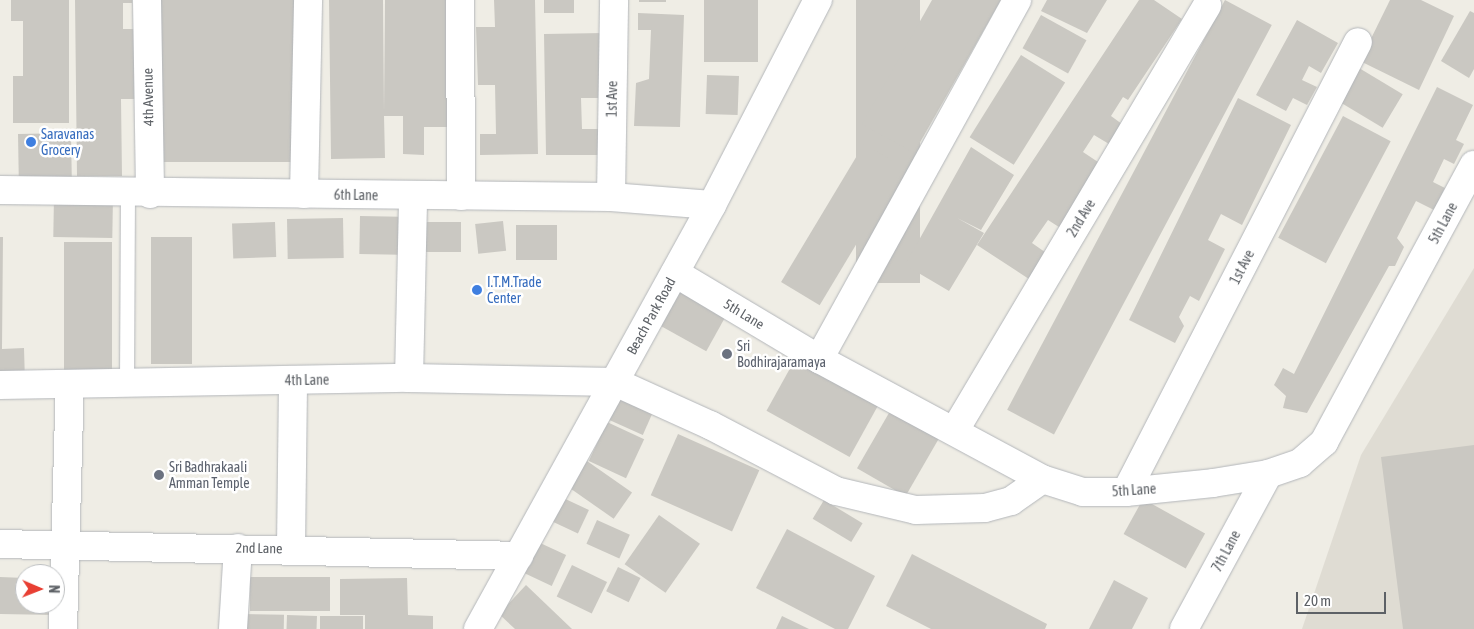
<!DOCTYPE html>
<html>
<head>
<meta charset="utf-8">
<style>
  body { margin:0 }
  #map { position:relative; width:1474px; height:629px; overflow:hidden; background:#efede5; font-family:"Asap Condensed",sans-serif }
  div>[style] { position:absolute }
  .education>* { inset:0; background:#dfdcd3 }
  .building>* { inset:0; background:#cac8c2; transform-origin:0 0 }
  .roads { filter:drop-shadow(0 0 1px #b3b6ba) drop-shadow(0 0 1px #b3b6ba) }
  .service>* { height:14px; margin:-7px; padding:0 7px; transform-origin:7px; border-radius:7px; background:#fff }
  .minor>* { height:28px; margin:-14px; padding:0 14px; transform-origin:14px; border-radius:14px; background:#fff }
  .tertiary>* { height:28px; margin:-14px; padding:0 14px; transform-origin:14px; border-radius:14px; background:#fff }
  .dots>* { width:14px; height:14px; translate:-50% -50%; box-sizing:border-box; border:2px solid #fff; border-radius:50% }
  span { translate:-50% -50%; white-space:nowrap; text-align:center; line-height:1.15; -webkit-text-stroke:5px #fff; paint-order:stroke }
  .street-label { font-size:14px; color:#5d6166 }
  .shop-label { font-size:14px; color:#366cbe }
  .left { translate:0 -50%; text-align:left }
  .worship-label { font-size:14px; color:#5b616d }
  .north { position:absolute; left:15px; top:564px; width:50px; height:50px; box-sizing:border-box; background:#fff; border:1px solid #bec0c2; border-radius:50%; rotate:91deg; font-size:14px; font-weight:700; line-height:20px; text-align:center; color:#5d6166 }
  .north::after { content:''; display:block; margin:auto; width:18px; height:22px; background:#e83f33; clip-path:polygon(50% 0,100% 100%,50% 72%,0 100%) }
  .scale { position:absolute; left:1296px; top:592px; width:90px; height:22px; box-sizing:border-box; border:2px solid #5d6166; border-top:0; padding-left:6px; font-size:15px; line-height:18px; white-space:nowrap; color:#5d6166; -webkit-text-stroke:4px #fff; paint-order:stroke }
</style>
</head>
<body>
<div id="map">
  <div class="education">
    <div style="clip-path:polygon(1474px 268px,1474px 629px,1302px 629px,1361px 455px)"></div>
  </div>
  <div class="building">
    <div style="clip-path:polygon(11px 0,69px 0,69px 123px,13px 123px,13px 76px,23px 76px,23px 21px,11px 21px)"></div>
    <div style="clip-path:polygon(75px 0,132px 0,132px 3px,123px 3px,123px 29px,137px 29px,138px 99px,121px 99px,122px 176px,77px 176px)"></div>
    <div style="left:161px;top:0;width:135px;height:162px"></div>
    <div style="clip-path:polygon(329px 0,383px 0,384px 112px,385px 0,453px 0,453px 127px,424px 127px,424px 155px,403px 154px,403px 116px,384px 116px,385px 158px,331px 159px)"></div>
    <div style="clip-path:polygon(494px 0,535px 0,538px 154px,480px 155px,480px 134px,496px 134px,495px 85px,478px 85px,476px 27px,495px 27px)"></div>
    <div style="left:544px;top:0;width:30px;height:13px"></div>
    <div style="left:639px;top:0;width:27px;height:2px"></div>
    <div style="left:704px;top:0;width:54px;height:62px"></div>
    <div style="left:856px;top:0;width:64px;height:283px"></div>
    <div style="clip-path:polygon(932px 0,1001px 0,914px 153px,862px 124px)"></div>
    <div style="clip-path:polygon(1047px 0,1107px 0,1087px 33px,1041px 11px)"></div>
    <div style="clip-path:polygon(1139px 0,1154px 0,1182px 19px,1128px 100px,1123px 97px,1111px 116px,1122px 124px,1109px 144px,1094px 135px,1083px 152px,1104px 166px,1062px 229px,1048px 220px,1032px 243px,1052px 257px,1035px 283px,977px 245px)"></div>
    <div style="left:1225px;top:0;width:53px;height:464px;rotate:28deg"></div>
    <div style="clip-path:polygon(1390px 0,1421px 0,1454px 16px,1419px 90px,1360px 61px)"></div>
    <div style="clip-path:polygon(1470px 11px,1474px 13px,1474px 69px,1469px 78px,1441px 61px)"></div>
    <div style="clip-path:polygon(638px 13px,684px 15px,680px 127px,634px 126px,636px 83px,649px 79px,651px 30px,638px 30px)"></div>
    <div style="left:1041px;top:15px;width:52px;height:38px;rotate:29deg"></div>
    <div style="clip-path:polygon(1297px 20px,1338px 43px,1321px 73px,1309px 66px,1302px 80px,1317px 87px,1307px 105px,1293px 98px,1286px 111px,1256px 95px)"></div>
    <div style="clip-path:polygon(604px 33px,605px 98px,581px 98px,582px 129px,605px 129px,605px 155px,546px 155px,544px 34px)"></div>
    <div style="left:1021px;top:55px;width:52px;height:97px;rotate:32deg"></div>
    <div style="left:1359px;top:68px;width:51px;height:39px;rotate:31deg"></div>
    <div style="left:707px;top:75px;width:32px;height:39px;rotate:2deg"></div>
    <div style="clip-path:polygon(1437px 87px,1473px 105px,1456px 140px,1464px 144px,1454px 164px,1444px 159px,1433px 182px,1445px 188px,1434px 210px,1416px 201px,1397px 238px,1404px 247px,1395px 266px,1389px 266px,1307px 413px,1283px 408px,1286px 396px,1274px 385px,1283px 368px,1294px 374px)"></div>
    <div style="clip-path:polygon(1238px 98px,1291px 125px,1242px 225px,1221px 214px,1208px 240px,1225px 249px,1199px 301px,1190px 296px,1179px 317px,1184px 326px,1175px 343px,1129px 320px)"></div>
    <div style="left:1343px;top:116px;width:54px;height:138px;rotate:28deg"></div>
    <div style="left:71px;top:133px;width:48px;height:53px;rotate:89deg"></div>
    <div style="left:864px;top:144px;width:45px;height:161px;rotate:31deg"></div>
    <div style="clip-path:polygon(971px 147px,1014px 175px,981px 230px,957px 218px,984px 233px,949px 291px,905px 265px)"></div>
    <div style="left:54px;top:196px;width:59px;height:41px;rotate:1deg"></div>
    <div style="left:360px;top:216px;width:40px;height:38px;rotate:1deg"></div>
    <div style="left:343px;top:218px;width:40px;height:56px;rotate:89deg"></div>
    <div style="left:503px;top:221px;width:30px;height:28px;rotate:84deg"></div>
    <div style="left:275px;top:222px;width:35px;height:43px;rotate:88deg"></div>
    <div style="left:461px;top:222px;width:30px;height:43px;rotate:90deg"></div>
    <div style="left:516px;top:225px;width:41px;height:35px"></div>
    <div style="clip-path:polygon(0 237px,3px 237px,2px 349px,24px 348px,25px 382px,0 383px)"></div>
    <div style="left:151px;top:237px;width:41px;height:127px"></div>
    <div style="left:64px;top:242px;width:48px;height:131px"></div>
    <div style="left:679px;top:287px;width:55px;height:43px;rotate:29deg"></div>
    <div style="left:798px;top:354px;width:95px;height:65px;rotate:29deg"></div>
    <div style="left:621px;top:388px;width:39px;height:34px;rotate:24deg"></div>
    <div style="left:893px;top:406px;width:56px;height:72px;rotate:30deg"></div>
    <div style="left:607px;top:422px;width:41px;height:43px;rotate:25deg"></div>
    <div style="left:678px;top:434px;width:89px;height:67px;rotate:24deg"></div>
    <div style="clip-path:polygon(1474px 445px,1474px 629px,1403px 629px,1381px 457px)"></div>
    <div style="left:587px;top:461px;width:55px;height:32px;rotate:35deg"></div>
    <div style="left:559px;top:496px;width:33px;height:26px;rotate:25deg"></div>
    <div style="left:1143px;top:499px;width:71px;height:40px;rotate:29deg"></div>
    <div style="left:824px;top:500px;width:45px;height:22px;rotate:31deg"></div>
    <div style="left:659px;top:515px;width:50px;height:60px;rotate:35deg"></div>
    <div style="left:597px;top:520px;width:36px;height:26px;rotate:24deg"></div>
    <div style="clip-path:polygon(787px 529px,875px 576px,848px 629px,835px 629px,756px 588px)"></div>
    <div style="left:538px;top:542px;width:31px;height:34px;rotate:25deg"></div>
    <div style="clip-path:polygon(912px 554px,1047px 624px,1045px 629px,931px 629px,886px 606px)"></div>
    <div style="left:572px;top:565px;width:39px;height:35px;rotate:26deg"></div>
    <div style="left:618px;top:567px;width:25px;height:27px;rotate:26deg"></div>
    <div style="clip-path:polygon(0 577px,25px 578px,25px 604px,56px 604px,56px 615px,0 614px)"></div>
    <div style="left:250px;top:577px;width:80px;height:34px"></div>
    <div style="clip-path:polygon(407px 578px,408px 615px,433px 616px,433px 629px,365px 629px,365px 615px,340px 615px,340px 579px)"></div>
    <div style="clip-path:polygon(1114px 580px,1148px 598px,1132px 629px,1089px 629px)"></div>
    <div style="clip-path:polygon(526px 585px,572px 629px,515px 629px,499px 614px)"></div>
    <div style="left:240px;top:614px;width:44px;height:15px;rotate:1deg"></div>
    <div style="left:287px;top:615px;width:30px;height:14px;rotate:2deg"></div>
    <div style="left:320px;top:616px;width:43px;height:13px"></div>
    <div style="clip-path:polygon(782px 616px,809px 629px,776px 629px)"></div>
  </div>
  <div class="roads">
    <div class="service">
      <div style="left:127px;top:383px;width:190px;rotate:-89.7deg"></div>
    </div>
    <div class="minor">
      <div style="left:147px;top:0;width:194px;rotate:89.1deg"></div>
      <div style="left:460px;top:0;width:196px;rotate:89.7deg"></div>
      <div style="left:0;top:190px;width:611px;rotate:0.66deg"></div>
      <div style="left:611px;top:197px;width:101px;rotate:4.5deg"></div>
      <div style="left:304px;top:194px;width:194px;rotate:-88.8deg"></div>
      <div style="left:611px;top:197px;width:197px;rotate:-89.1deg"></div>
      <div style="left:675px;top:273px;width:168px;rotate:30.8deg"></div>
      <div style="left:819px;top:359px;width:253px;rotate:28.3deg"></div>
      <div style="left:1042px;top:479px;width:43px;rotate:17.6deg"></div>
      <div style="left:1083px;top:492px;width:43px"></div>
      <div style="left:1126px;top:492px;width:87px;rotate:-5.9deg"></div>
      <div style="left:1213px;top:483px;width:56px;rotate:-9.3deg"></div>
      <div style="left:1268px;top:474px;width:34px;rotate:-19deg"></div>
      <div style="left:1300px;top:463px;width:32px;rotate:-41deg"></div>
      <div style="left:1324px;top:442px;width:315px;rotate:-61.6deg"></div>
      <div style="left:819px;top:359px;width:410px;rotate:-61.1deg"></div>
      <div style="left:409px;top:378px;width:182px;rotate:-88.7deg"></div>
      <div style="left:0;top:385px;width:409px;rotate:-1deg"></div>
      <div style="left:409px;top:378px;width:206px;rotate:1.1deg"></div>
      <div style="left:615px;top:382px;width:104px;rotate:24.4deg"></div>
      <div style="left:710px;top:425px;width:142px;rotate:27.6deg"></div>
      <div style="left:836px;top:491px;width:82px;rotate:13.4deg"></div>
      <div style="left:916px;top:510px;width:69px;rotate:-1.7deg"></div>
      <div style="left:985px;top:508px;width:27px;rotate:-15deg"></div>
      <div style="left:1011px;top:501px;width:38px;rotate:-35deg"></div>
      <div style="left:955px;top:430px;width:494px;rotate:-59.3deg"></div>
      <div style="left:1126px;top:492px;width:506px;rotate:-62.73deg"></div>
      <div style="left:0;top:544px;width:519px;rotate:1.32deg"></div>
      <div style="left:291px;top:548px;width:168px;rotate:-89.3deg"></div>
      <div style="left:63px;top:629px;width:245px;rotate:-88.4deg"></div>
      <div style="left:233px;top:629px;width:81px;rotate:-86.5deg"></div>
      <div style="left:1184px;top:629px;width:176px;rotate:-61.5deg"></div>
    </div>
    <div class="tertiary">
      <div style="left:478px;top:629px;width:484px;rotate:-61.1deg"></div>
      <div style="left:712px;top:205px;width:231px;rotate:-62.7deg"></div>
    </div>
  </div>
  <div class="dots">
    <div style="left:31px;top:142px;background:#3f7fe0"></div>
    <div style="left:477px;top:290px;background:#3f7fe0"></div>
    <div style="left:727px;top:354px;background:#6b7280"></div>
    <div style="left:159px;top:475px;background:#6b7280"></div>
  </div>
  <div class="street-label">
    <span style="left:148px;top:97px;rotate:-91deg">4th Avenue</span>
    <span style="left:612px;top:99px;rotate:-89deg">1st Ave</span>
    <span style="left:356px;top:195px;rotate:1deg">6th Lane</span>
    <span style="left:1081px;top:218px;rotate:-59deg">2nd Ave</span>
    <span style="left:1443px;top:223px;rotate:-62deg">5th Lane</span>
    <span style="left:1242px;top:267px;rotate:-63deg">1st Ave</span>
    <span style="left:744px;top:314px;rotate:31deg">5th Lane</span>
    <span style="left:651px;top:316px;rotate:-61deg">Beach Park Road</span>
    <span style="left:307px;top:380px;rotate:-1deg">4th Lane</span>
    <span style="left:1134px;top:490px;rotate:-4deg">5th Lane</span>
    <span style="left:259px;top:548px;rotate:1deg">2nd Lane</span>
    <span style="left:1226px;top:551px;rotate:-62deg">7th Lane</span>
  </div>
  <div class="shop-label">
    <span class="left" style="left:41px;top:142px">Saravanas<br>Grocery</span>
    <span class="left" style="left:487px;top:290px">I.T.M.Trade<br>Center</span>
  </div>
  <div class="worship-label">
    <span class="left" style="left:737px;top:354px">Sri<br>Bodhirajaramaya</span>
    <span class="left" style="left:169px;top:475px">Sri Badhrakaali<br>Amman Temple</span>
  </div>
  <div class="north">N</div>
  <div class="scale">20 m</div>
</div>
</body>
</html>
